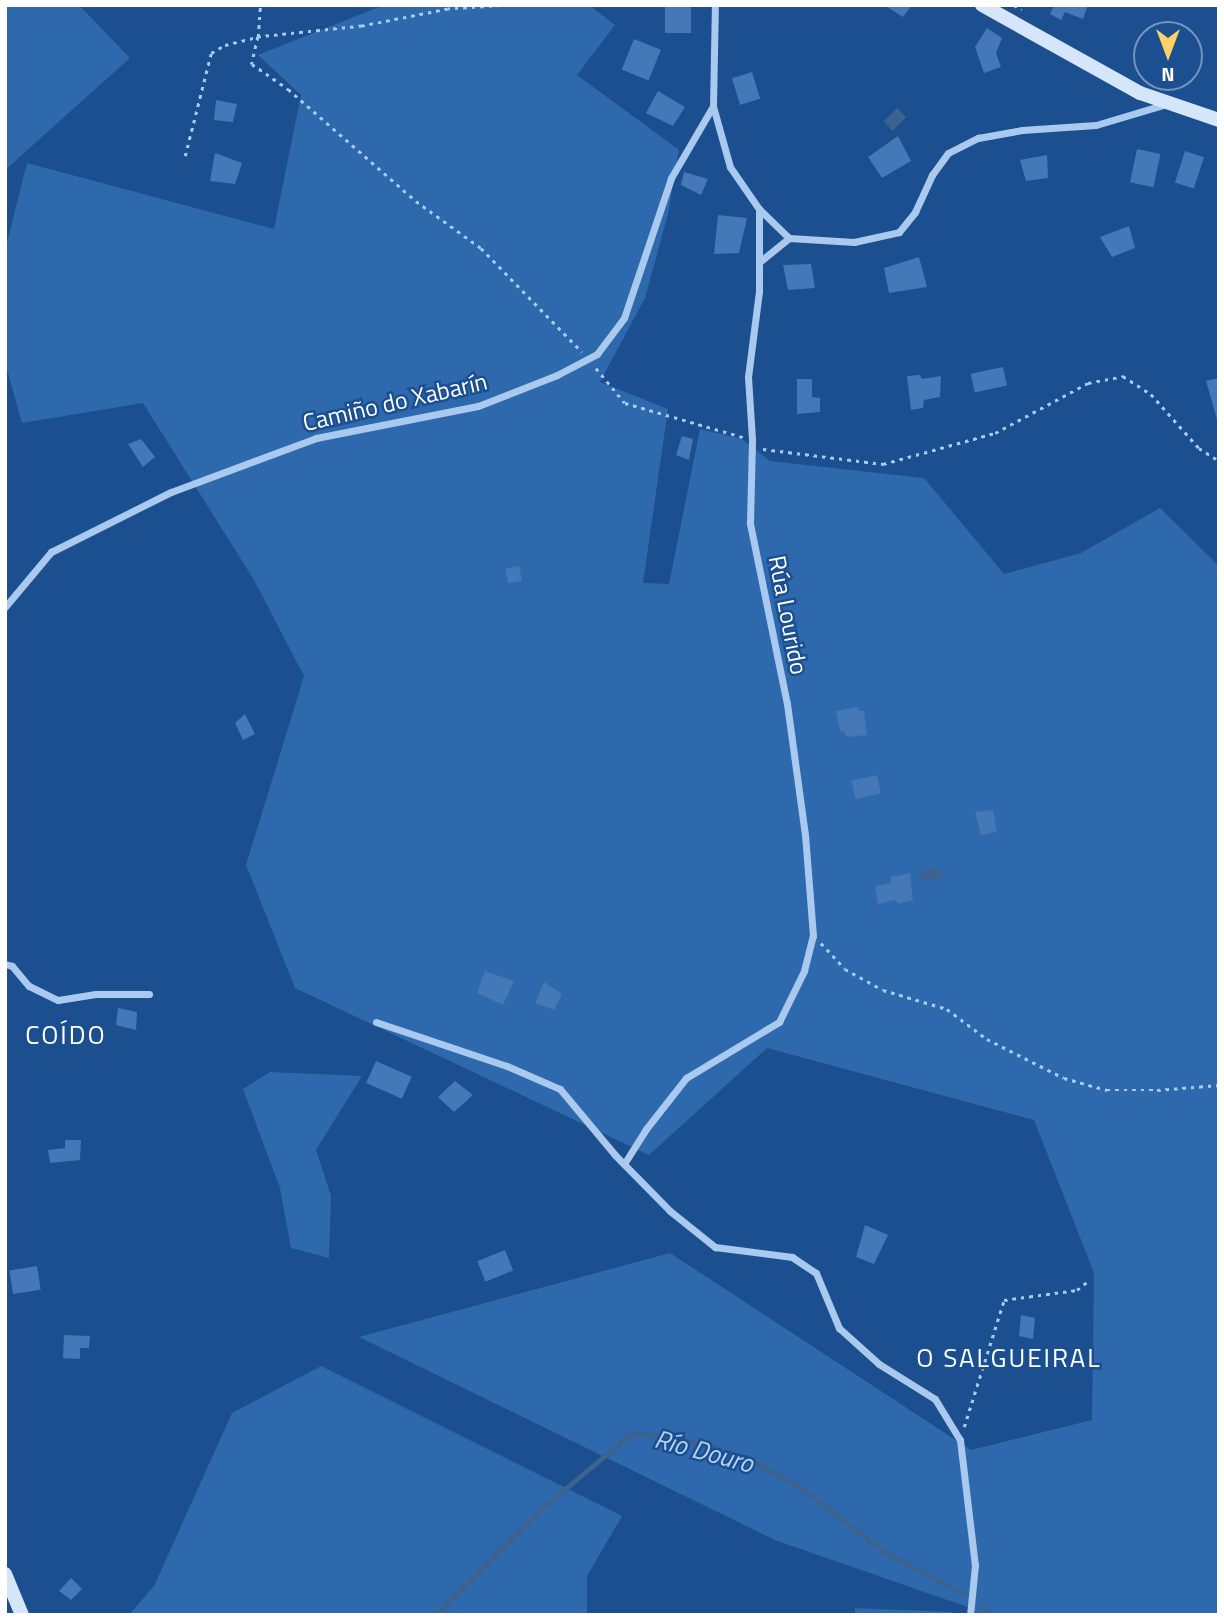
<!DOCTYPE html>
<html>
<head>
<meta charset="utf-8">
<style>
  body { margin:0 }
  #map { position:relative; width:1224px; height:1620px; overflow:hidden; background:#1b4f8f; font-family:"Titillium Web",sans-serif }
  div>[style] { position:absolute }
  .green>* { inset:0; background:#2e69ad }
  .water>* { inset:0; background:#3c6290; transform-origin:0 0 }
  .stream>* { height:4.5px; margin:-2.25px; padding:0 2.25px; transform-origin:2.25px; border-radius:2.25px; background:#3c6290 }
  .building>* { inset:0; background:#4478b7; transform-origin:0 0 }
  .path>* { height:2.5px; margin-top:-1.25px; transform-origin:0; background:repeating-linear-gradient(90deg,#a9c9ee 0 3.5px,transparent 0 8.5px) }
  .street>* { height:7px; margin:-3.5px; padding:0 3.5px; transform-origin:3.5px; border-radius:3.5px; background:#a9c9ee }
  .secondary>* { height:14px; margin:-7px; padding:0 7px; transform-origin:7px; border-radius:7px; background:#d6e6fa }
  span { translate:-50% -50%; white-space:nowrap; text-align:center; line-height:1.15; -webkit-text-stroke:5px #1b4f8f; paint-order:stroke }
  .street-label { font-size:24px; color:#fff }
  .neighbourhood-label { font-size:26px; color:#fff; letter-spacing:2px }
  .water-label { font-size:26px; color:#b5d3f5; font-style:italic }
  .frame { position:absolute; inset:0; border:7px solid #fff; pointer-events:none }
  .north { position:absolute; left:1133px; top:21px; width:70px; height:70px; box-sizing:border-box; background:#1b4f8f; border:2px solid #7695bc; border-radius:50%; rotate:180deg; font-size:19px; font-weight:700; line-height:28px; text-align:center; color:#fff }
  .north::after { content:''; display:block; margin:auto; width:24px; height:32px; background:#ffd166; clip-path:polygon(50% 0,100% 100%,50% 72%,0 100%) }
</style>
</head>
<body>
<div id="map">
  <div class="green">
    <div style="clip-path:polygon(5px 5px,79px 5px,130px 58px,5px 170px)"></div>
    <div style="clip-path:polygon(384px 5px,589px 5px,615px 25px,577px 75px,679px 150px,668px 214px,645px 298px,600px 382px,668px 409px,643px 583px,669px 584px,700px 429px,742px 439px,770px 461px,924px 478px,1004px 574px,1081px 553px,1160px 508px,1219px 566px,1219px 1615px,977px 1615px,973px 1609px,775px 1540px,359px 1337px,670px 1253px,971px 1450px,1092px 1420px,1094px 1273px,1034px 1120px,767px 1048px,649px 1155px,295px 988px,246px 865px,304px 676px,254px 580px,143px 403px,22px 423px,5px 362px,5px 251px,27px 163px,274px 229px,301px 95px,258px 55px)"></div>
    <div style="clip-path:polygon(270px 1072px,362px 1076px,316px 1150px,331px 1196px,329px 1258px,291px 1248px,280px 1188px,243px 1089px)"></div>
    <div style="clip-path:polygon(321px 1366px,622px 1516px,587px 1576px,587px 1615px,129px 1615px,154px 1586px,232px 1413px)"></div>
    <div style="clip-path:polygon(855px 1608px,952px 1612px,952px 1615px,855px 1615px)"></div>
  </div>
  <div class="water">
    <div style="left:897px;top:108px;width:13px;height:19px;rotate:45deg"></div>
    <div style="clip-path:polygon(940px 867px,943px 877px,922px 881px,919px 872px)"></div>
  </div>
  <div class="stream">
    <div style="left:983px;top:1607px;width:11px;rotate:45deg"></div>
    <div style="left:435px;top:1615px;width:148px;rotate:-45deg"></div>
    <div style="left:540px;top:1510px;width:119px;rotate:-39.9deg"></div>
    <div style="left:631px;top:1434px;width:30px;rotate:2deg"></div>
    <div style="left:661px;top:1435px;width:53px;rotate:13deg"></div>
    <div style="left:713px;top:1447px;width:46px;rotate:20.4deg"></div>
    <div style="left:756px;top:1463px;width:54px;rotate:29deg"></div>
    <div style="left:803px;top:1489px;width:105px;rotate:37.6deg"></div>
    <div style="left:886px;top:1553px;width:88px;rotate:27.7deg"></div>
  </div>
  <div class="building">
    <div style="left:665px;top:5px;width:26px;height:28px"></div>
    <div style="clip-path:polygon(884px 5px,912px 5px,903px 17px)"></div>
    <div style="clip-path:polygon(1054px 5px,1088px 5px,1083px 19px,1065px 12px,1061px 20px,1050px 14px)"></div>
    <div style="clip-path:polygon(987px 28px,1002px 38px,996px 53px,1001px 67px,984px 73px,975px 47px)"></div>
    <div style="left:634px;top:39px;width:29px;height:33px;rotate:22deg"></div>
    <div style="left:752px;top:72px;width:28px;height:21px;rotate:73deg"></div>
    <div style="clip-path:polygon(658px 91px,685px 107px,673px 126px,646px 113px)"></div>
    <div style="clip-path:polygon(216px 100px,237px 104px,233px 122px,214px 120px)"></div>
    <div style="clip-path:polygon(898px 136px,911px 161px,882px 178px,868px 157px)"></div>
    <div style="left:1137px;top:149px;width:24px;height:34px;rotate:12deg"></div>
    <div style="left:1185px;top:151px;width:20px;height:33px;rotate:18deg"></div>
    <div style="clip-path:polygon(215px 153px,242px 163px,235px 184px,210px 181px)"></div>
    <div style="clip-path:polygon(1047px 155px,1048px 178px,1026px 181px,1020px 160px)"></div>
    <div style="clip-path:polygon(684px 172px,708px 179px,701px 195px,681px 185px)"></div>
    <div style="clip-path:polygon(718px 215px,747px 218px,739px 253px,714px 254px)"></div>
    <div style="clip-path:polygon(1129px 226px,1135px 248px,1112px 257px,1100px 237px)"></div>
    <div style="clip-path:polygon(919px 257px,927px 287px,889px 293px,884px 268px)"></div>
    <div style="clip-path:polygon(811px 264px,815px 288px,788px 290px,783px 265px)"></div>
    <div style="left:1003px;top:367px;width:19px;height:33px;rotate:78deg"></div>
    <div style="clip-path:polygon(920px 375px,922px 379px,941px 376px,940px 397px,924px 400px,923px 408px,911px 410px,907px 376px)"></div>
    <div style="clip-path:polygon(1219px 378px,1219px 423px,1218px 423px,1206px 381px)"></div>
    <div style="clip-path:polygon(797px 379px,812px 379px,812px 397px,820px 398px,820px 412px,797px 414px)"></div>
    <div style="clip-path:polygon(682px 436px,693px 439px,689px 460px,676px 455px)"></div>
    <div style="clip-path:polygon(141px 439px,155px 457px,143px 467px,128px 444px)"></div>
    <div style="left:519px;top:566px;width:15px;height:14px;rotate:79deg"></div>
    <div style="clip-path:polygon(857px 707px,859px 711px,864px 711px,867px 735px,847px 737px,844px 731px,840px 731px,836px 711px)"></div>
    <div style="clip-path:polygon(245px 714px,255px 734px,243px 740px,235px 723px)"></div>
    <div style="left:877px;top:775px;width:19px;height:26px;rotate:78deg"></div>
    <div style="clip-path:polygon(993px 810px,997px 832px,981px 835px,975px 812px)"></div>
    <div style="clip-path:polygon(910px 873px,913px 900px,898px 904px,895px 900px,878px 904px,875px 886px,891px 883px,891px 877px)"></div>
    <div style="clip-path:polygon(485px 971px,514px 981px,503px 1005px,477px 993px)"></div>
    <div style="clip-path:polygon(544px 982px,562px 994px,554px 1010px,535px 1003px)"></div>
    <div style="clip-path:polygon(118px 1008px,137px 1012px,136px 1030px,116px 1025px)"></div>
    <div style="left:376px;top:1061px;width:39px;height:24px;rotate:24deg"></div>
    <div style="clip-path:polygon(455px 1081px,473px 1095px,454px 1112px,438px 1097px)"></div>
    <div style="clip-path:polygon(65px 1140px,81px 1140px,80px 1160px,50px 1163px,48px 1150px,65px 1148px)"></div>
    <div style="clip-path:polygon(865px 1225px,888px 1235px,874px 1264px,856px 1257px)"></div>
    <div style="left:505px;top:1250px;width:22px;height:30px;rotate:68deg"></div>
    <div style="left:37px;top:1266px;width:24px;height:28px;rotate:81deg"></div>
    <div style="clip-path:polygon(1021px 1315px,1035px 1318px,1033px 1339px,1019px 1336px)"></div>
    <div style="clip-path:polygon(64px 1335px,90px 1336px,89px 1348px,80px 1348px,80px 1359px,63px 1358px)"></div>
    <div style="clip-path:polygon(71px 1578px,82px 1589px,71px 1600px,59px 1591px)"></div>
  </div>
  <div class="path">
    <div style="left:509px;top:5px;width:61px;rotate:176.2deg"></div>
    <div style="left:448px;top:9px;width:88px;rotate:168.8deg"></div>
    <div style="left:362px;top:26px;width:105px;rotate:174deg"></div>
    <div style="left:258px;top:37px;width:28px;rotate:103deg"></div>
    <div style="left:252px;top:64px;width:44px;rotate:34.8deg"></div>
    <div style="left:288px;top:89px;width:170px;rotate:41.2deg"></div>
    <div style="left:416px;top:201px;width:80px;rotate:35.9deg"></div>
    <div style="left:481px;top:248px;width:145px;rotate:45.8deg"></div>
    <div style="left:1014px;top:5px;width:9px;rotate:32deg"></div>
    <div style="left:185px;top:156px;width:106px;rotate:-75.8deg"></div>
    <div style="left:211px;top:53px;width:16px;rotate:-30deg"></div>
    <div style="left:225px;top:45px;width:34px;rotate:-14deg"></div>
    <div style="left:258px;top:37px;width:32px;rotate:-86deg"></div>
    <div style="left:596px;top:368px;width:45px;rotate:50.4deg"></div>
    <div style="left:625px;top:403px;width:123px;rotate:16.1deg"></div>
    <div style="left:763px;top:449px;width:121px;rotate:7.1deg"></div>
    <div style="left:883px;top:464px;width:116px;rotate:-15.5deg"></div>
    <div style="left:995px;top:433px;width:106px;rotate:-28.3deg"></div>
    <div style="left:1088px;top:383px;width:36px;rotate:-11deg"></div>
    <div style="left:1123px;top:376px;width:33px;rotate:33deg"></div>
    <div style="left:1151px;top:394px;width:72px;rotate:48.4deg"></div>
    <div style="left:1199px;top:448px;width:24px;rotate:33deg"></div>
    <div style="left:821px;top:943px;width:35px;rotate:47deg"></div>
    <div style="left:845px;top:969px;width:43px;rotate:28.9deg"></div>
    <div style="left:883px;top:990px;width:67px;rotate:16.5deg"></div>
    <div style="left:947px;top:1009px;width:50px;rotate:36.9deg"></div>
    <div style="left:987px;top:1039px;width:86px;rotate:26.9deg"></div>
    <div style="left:1064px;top:1078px;width:45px;rotate:15.6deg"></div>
    <div style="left:1107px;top:1090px;width:50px"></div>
    <div style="left:1157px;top:1090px;width:62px;rotate:-4.6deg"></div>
    <div style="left:964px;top:1427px;width:133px;rotate:-72.5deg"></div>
    <div style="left:1004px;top:1300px;width:74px;rotate:-7.8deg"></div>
    <div style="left:1077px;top:1290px;width:14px;rotate:-39deg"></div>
  </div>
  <div class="street">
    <div style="left:759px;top:209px;width:42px;rotate:44deg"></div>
    <div style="left:789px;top:238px;width:38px;rotate:141deg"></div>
    <div style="left:789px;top:238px;width:65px;rotate:3.5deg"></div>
    <div style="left:854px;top:242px;width:46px;rotate:-12.5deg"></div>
    <div style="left:899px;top:232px;width:26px;rotate:-51deg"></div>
    <div style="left:915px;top:212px;width:41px;rotate:-65.3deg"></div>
    <div style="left:932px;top:175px;width:27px;rotate:-54deg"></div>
    <div style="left:948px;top:153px;width:34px;rotate:-27deg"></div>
    <div style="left:978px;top:138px;width:45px;rotate:-10.3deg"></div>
    <div style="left:1022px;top:130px;width:74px;rotate:-3.9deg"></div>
    <div style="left:1096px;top:125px;width:73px;rotate:-16.7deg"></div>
    <div style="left:5px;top:607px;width:72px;rotate:-50.1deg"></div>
    <div style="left:51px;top:552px;width:134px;rotate:-26.6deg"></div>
    <div style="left:171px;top:492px;width:155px;rotate:-20.4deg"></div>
    <div style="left:316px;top:438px;width:165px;rotate:-11.2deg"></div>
    <div style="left:478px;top:406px;width:85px;rotate:-21.4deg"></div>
    <div style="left:557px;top:375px;width:45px;rotate:-27.7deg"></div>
    <div style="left:597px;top:354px;width:45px;rotate:-53.1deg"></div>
    <div style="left:624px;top:318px;width:148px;rotate:-71.4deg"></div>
    <div style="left:671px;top:178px;width:83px;rotate:-59.7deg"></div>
    <div style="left:5px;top:964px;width:7px;rotate:16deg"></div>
    <div style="left:12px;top:966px;width:26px;rotate:50deg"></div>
    <div style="left:29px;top:986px;width:32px;rotate:26deg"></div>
    <div style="left:58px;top:1000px;width:38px;rotate:-9deg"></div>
    <div style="left:96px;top:994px;width:53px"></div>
    <div style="left:376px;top:1022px;width:138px;rotate:18.6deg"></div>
    <div style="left:507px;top:1066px;width:58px;rotate:23.5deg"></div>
    <div style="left:560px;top:1089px;width:86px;rotate:50.2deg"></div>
    <div style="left:615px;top:1155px;width:78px;rotate:45.5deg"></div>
    <div style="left:670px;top:1211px;width:58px;rotate:38.7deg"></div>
    <div style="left:715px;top:1247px;width:78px;rotate:7.4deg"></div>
    <div style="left:792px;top:1257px;width:29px;rotate:34deg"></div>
    <div style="left:816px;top:1273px;width:60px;rotate:67.3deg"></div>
    <div style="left:839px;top:1328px;width:54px;rotate:42deg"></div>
    <div style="left:879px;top:1364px;width:66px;rotate:32deg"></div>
    <div style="left:935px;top:1399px;width:48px;rotate:58.6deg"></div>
    <div style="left:960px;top:1440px;width:126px;rotate:83.2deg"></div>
    <div style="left:975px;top:1565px;width:50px;rotate:95.7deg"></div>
    <div style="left:624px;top:1164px;width:41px;rotate:-57.8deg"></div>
    <div style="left:646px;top:1129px;width:65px;rotate:-51.9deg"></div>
    <div style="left:686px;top:1078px;width:109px;rotate:-31.1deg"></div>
    <div style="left:779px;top:1022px;width:57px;rotate:-63.9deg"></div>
    <div style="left:804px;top:971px;width:36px;rotate:-76deg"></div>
    <div style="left:813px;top:936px;width:101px;rotate:-94.5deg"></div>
    <div style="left:805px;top:835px;width:132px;rotate:-97.8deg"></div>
    <div style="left:787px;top:704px;width:185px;rotate:-101.6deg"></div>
    <div style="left:750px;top:523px;width:84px;rotate:-88.6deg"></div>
    <div style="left:752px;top:439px;width:62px;rotate:-93.7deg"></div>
    <div style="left:748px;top:377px;width:87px;rotate:-82.7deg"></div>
    <div style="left:759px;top:291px;width:82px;rotate:-90deg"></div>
    <div style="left:759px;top:209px;width:51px;rotate:-124.6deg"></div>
    <div style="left:730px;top:167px;width:63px;rotate:-105.6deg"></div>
    <div style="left:713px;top:106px;width:101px;rotate:-88.9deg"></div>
  </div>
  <div class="secondary">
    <div style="left:982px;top:5px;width:181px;rotate:29.1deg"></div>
    <div style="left:1140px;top:93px;width:83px;rotate:18.9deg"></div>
    <div style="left:5px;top:1574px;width:44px;rotate:67.5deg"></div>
  </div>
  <div class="street-label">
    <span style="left:395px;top:402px;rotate:-13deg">Camiño do Xabarín</span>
    <span style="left:788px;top:615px;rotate:79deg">Rúa Lourido</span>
  </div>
  <div class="neighbourhood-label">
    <span style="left:66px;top:1035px">COÍDO</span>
    <span style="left:1009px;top:1358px">O SALGUEIRAL</span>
  </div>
  <div class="water-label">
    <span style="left:704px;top:1451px;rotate:15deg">Río Douro</span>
  </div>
  <div class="frame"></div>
  <div class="north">N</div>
</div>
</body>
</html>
